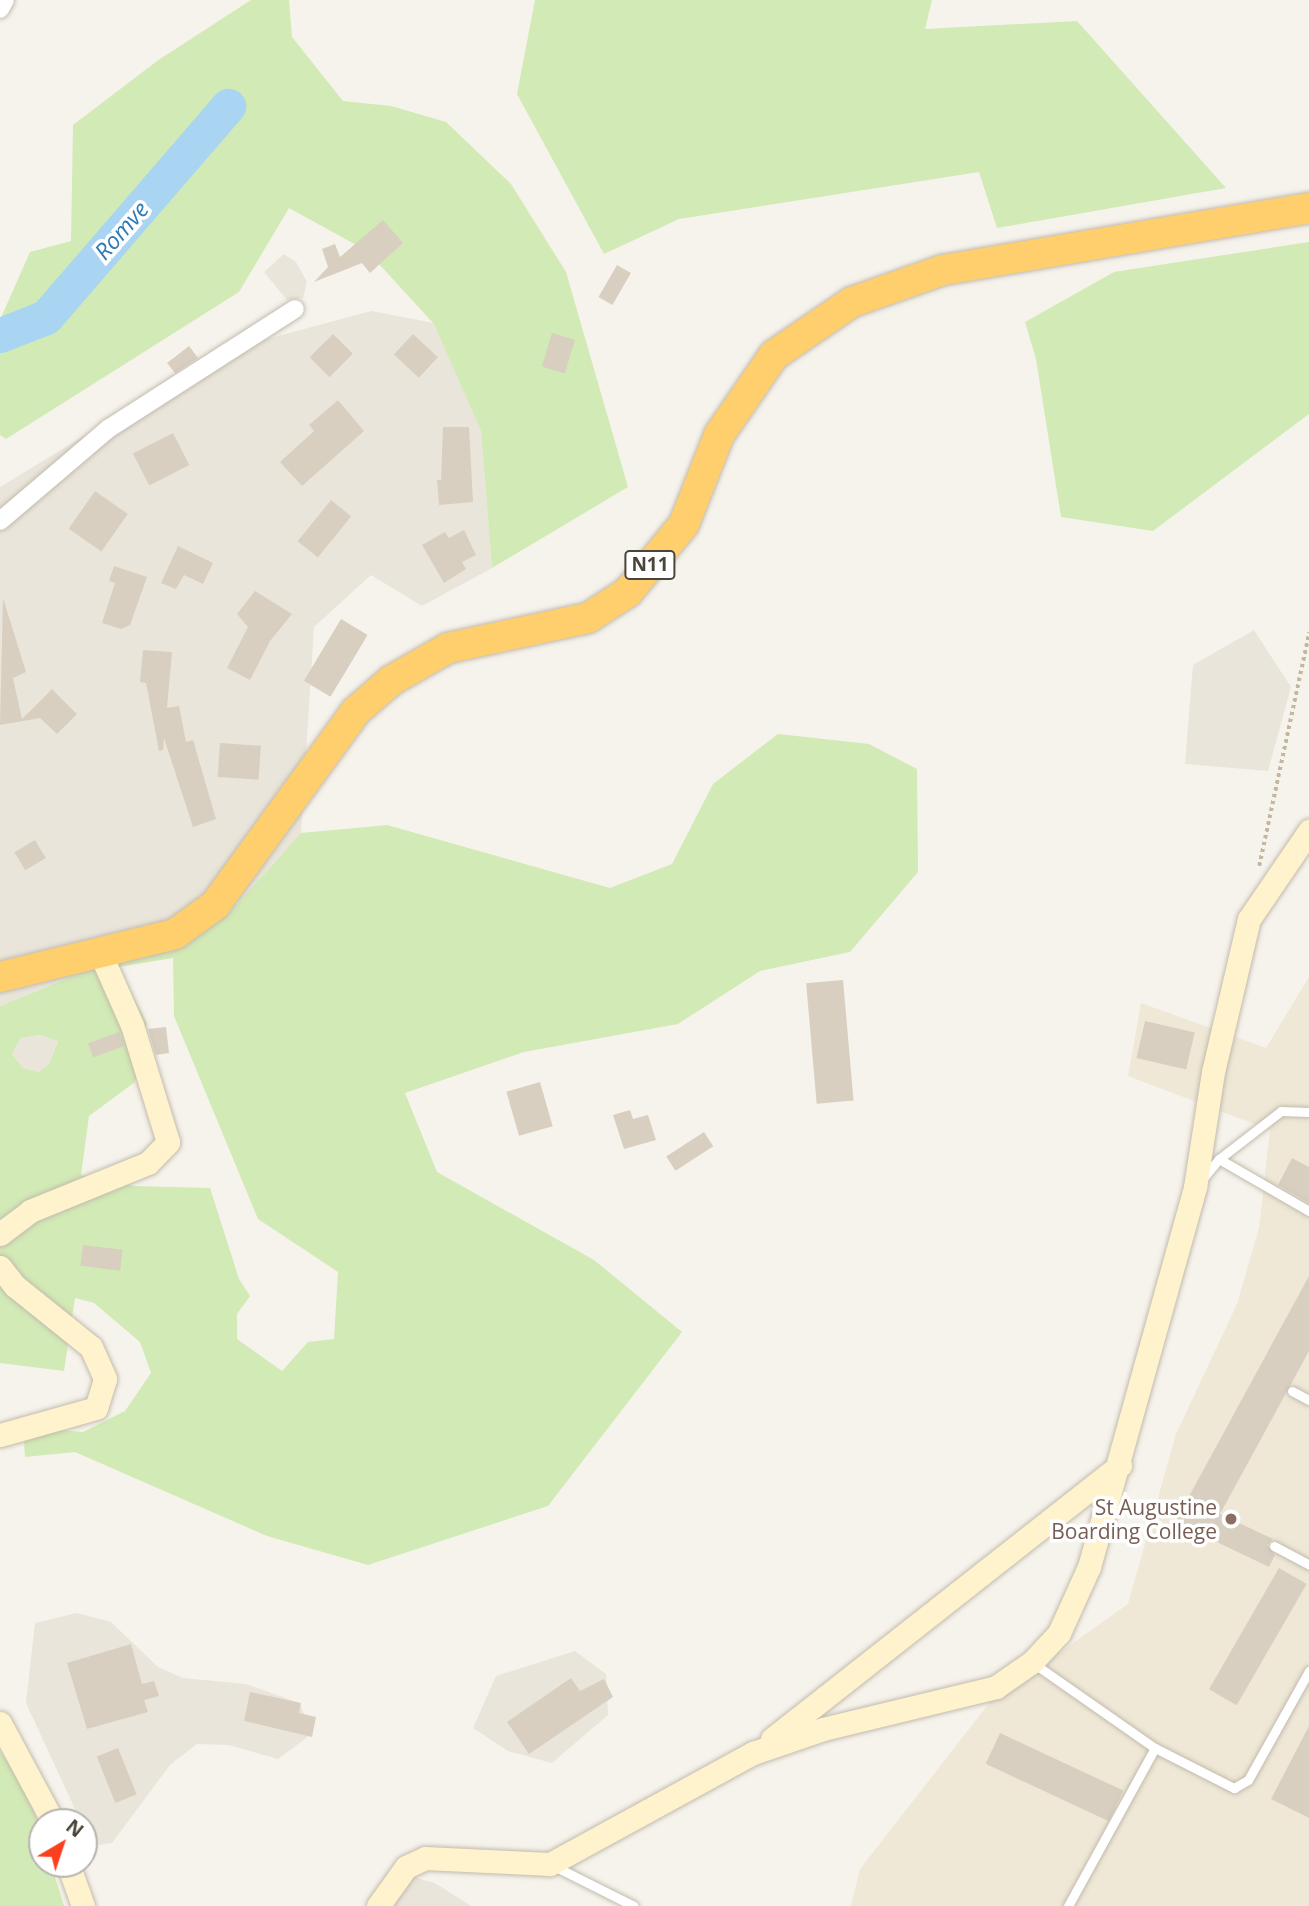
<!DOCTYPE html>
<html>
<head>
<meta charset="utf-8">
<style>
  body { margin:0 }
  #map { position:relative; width:1309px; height:1906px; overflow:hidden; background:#f6f3ec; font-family:"Open Sans",sans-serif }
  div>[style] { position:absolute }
  .residential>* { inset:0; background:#eae5da }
  .education>* { inset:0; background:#efe8d6 }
  .green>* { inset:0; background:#d2eab5 }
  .river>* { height:35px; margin:-17.5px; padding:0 17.5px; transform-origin:17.5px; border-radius:17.5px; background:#a9d4f2 }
  .building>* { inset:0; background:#d8cfc1; transform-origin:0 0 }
  .path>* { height:3.5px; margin-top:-1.75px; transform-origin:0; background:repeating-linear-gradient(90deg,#c4b79f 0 3.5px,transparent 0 7px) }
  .roads { filter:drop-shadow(0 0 2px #c2bbae) drop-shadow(0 0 2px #c2bbae) }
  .lane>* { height:9px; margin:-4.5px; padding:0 4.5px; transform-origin:4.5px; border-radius:4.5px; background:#fff }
  .street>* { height:18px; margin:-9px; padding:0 9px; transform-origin:9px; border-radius:9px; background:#fff }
  .secondary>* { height:23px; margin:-11.5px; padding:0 11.5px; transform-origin:11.5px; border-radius:11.5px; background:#fff3cd }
  .highway>* { height:30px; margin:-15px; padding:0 15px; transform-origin:15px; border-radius:15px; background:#ffcf6e }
  .dots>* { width:19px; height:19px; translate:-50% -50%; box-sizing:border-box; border:4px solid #fff; border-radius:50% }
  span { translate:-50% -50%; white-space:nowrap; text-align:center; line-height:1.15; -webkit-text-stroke:7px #fff; paint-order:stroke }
  .shield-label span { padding:2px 5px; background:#fff; border:2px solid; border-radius:5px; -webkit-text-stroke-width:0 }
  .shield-label { font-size:19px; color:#4b4439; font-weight:700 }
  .education-label { font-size:21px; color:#785e54 }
  .right { translate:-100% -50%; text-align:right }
  .water-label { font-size:23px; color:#2e7ab2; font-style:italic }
  .north { position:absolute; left:28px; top:1808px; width:70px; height:70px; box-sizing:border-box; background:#fff; border:2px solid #b7b4b0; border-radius:50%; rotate:39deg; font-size:19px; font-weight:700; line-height:28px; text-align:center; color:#4b4439 }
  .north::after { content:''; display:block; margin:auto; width:24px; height:32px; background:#fc3f1d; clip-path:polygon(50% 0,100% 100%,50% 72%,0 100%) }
</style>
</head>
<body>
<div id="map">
  <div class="residential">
    <div style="clip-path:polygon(284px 254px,296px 262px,307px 282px,303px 298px,287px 300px,264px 272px)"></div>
    <div style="clip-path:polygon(371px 311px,434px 323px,481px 431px,492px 568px,422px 606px,371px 575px,314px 627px,301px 833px,230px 912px,0 1006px,0 487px,223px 351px)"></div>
    <div style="clip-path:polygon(1254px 630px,1291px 687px,1268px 771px,1185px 764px,1193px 665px)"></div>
    <div style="clip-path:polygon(42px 1035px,58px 1040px,49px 1064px,39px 1072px,23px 1068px,12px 1054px,21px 1038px)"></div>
    <div style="clip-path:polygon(77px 1613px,111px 1622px,158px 1667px,183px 1678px,246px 1684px,299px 1703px,313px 1733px,278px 1759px,229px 1745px,197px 1744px,170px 1765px,112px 1843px,92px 1846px,26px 1703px,35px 1623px)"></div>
    <div style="clip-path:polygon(575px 1651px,606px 1674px,608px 1715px,552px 1763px,508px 1751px,473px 1728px,496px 1676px)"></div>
    <div style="clip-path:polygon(401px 1874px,435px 1883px,471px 1906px,383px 1906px)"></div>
  </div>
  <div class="education">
    <div style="clip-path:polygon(1309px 977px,1309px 1906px,851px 1906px,860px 1869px,990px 1702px,1128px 1604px,1176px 1434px,1237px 1304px,1259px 1228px,1270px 1130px,1128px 1076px,1141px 1003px,1266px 1048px)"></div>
  </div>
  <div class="green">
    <div style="clip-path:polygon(251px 0,289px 0,292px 37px,343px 101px,391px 106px,446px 122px,511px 184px,566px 272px,628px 487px,492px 568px,481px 431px,434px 324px,367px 251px,289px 208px,239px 292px,6px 439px,0 435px,0 320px,30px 252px,71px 241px,73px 125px,157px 61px)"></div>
    <div style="clip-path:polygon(535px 0,932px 0,925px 29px,1077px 21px,1226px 188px,997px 228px,979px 172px,679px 219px,604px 254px,517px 94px)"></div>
    <div style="clip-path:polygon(1309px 242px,1309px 414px,1153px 531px,1061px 517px,1036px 359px,1025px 322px,1114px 272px)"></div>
    <div style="clip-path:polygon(evenodd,778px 734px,869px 744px,917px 769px,918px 872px,850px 952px,760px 971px,678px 1024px,524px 1052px,405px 1093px,437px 1172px,594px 1260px,682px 1332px,548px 1506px,368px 1565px,267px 1536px,75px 1452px,25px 1457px,23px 1427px,83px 1432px,125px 1411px,151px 1373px,140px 1342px,94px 1303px,75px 1298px,64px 1371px,0 1363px,0 1006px,230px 912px,301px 833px,387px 825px,610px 888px,672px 864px,713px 784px,778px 734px,173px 958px,174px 1016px,258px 1219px,338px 1272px,334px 1339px,308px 1342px,282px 1371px,237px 1339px,237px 1314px,250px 1296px,239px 1279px,210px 1188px,134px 1186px,81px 1175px,89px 1116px,135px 1082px,147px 1023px,118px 967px,173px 958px,778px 734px,41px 1035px,58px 1041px,49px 1064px,39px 1072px,23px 1068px,12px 1054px,21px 1038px,41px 1035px)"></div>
    <div style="clip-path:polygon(0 1751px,30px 1798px,42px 1835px,42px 1864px,51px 1864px,64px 1906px,0 1906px)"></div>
  </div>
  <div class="river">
    <div style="left:0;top:335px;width:49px;rotate:-21.4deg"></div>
    <div style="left:46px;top:317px;width:279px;rotate:-49.2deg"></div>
  </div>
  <div class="building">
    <div style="clip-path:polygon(383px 220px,403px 243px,370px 273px,362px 263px,314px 282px,328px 267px,322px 249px,335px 244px,340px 257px)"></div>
    <div style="left:617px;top:265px;width:16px;height:37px;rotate:30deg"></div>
    <div style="left:552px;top:333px;width:24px;height:35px;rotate:17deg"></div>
    <div style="left:333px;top:334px;width:28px;height:33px;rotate:45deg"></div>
    <div style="left:413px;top:334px;width:34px;height:28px;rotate:43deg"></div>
    <div style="clip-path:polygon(189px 346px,198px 358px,175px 373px,167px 363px)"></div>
    <div style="clip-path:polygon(338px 400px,364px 431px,302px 486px,280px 462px,314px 431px,309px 425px)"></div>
    <div style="clip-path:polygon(443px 427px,469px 427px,473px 502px,439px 505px,437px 480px,441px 480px)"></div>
    <div style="left:173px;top:433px;width:36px;height:45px;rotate:63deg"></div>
    <div style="left:95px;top:491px;width:40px;height:46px;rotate:35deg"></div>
    <div style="left:331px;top:500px;width:26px;height:53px;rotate:39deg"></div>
    <div style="clip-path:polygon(464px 530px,476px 555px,462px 562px,466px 569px,444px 583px,422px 545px,445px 532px,449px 538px)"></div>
    <div style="clip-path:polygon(178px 546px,213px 563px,203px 584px,184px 575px,176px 589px,161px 583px)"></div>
    <div style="clip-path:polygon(114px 566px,147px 577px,130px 625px,121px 629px,102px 623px,115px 583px,109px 581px)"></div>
    <div style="clip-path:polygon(255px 591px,292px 614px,270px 641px,250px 680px,227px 668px,248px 627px,237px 614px)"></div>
    <div style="clip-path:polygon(3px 598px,26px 672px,13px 678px,22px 719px,52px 689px,77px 714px,57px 734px,40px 718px,0 725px)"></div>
    <div style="left:341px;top:619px;width:31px;height:72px;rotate:31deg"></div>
    <div style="clip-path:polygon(143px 650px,172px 652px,167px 708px,179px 706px,186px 742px,193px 740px,216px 819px,193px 827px,164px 738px,163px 750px,159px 751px,146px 683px,140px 682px)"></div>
    <div style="left:220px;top:743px;width:41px;height:34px;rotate:4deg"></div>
    <div style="left:35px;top:840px;width:21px;height:24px;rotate:59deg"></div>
    <div style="left:843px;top:980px;width:121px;height:37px;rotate:85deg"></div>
    <div style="left:1145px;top:1021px;width:51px;height:38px;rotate:13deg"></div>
    <div style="clip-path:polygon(166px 1027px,169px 1053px,156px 1055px,148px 1029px)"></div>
    <div style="left:119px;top:1032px;width:15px;height:33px;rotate:70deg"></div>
    <div style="left:540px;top:1082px;width:46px;height:35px;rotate:74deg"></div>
    <div style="clip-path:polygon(630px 1110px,633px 1119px,648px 1115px,656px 1140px,624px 1149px,613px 1115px)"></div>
    <div style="left:704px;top:1132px;width:17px;height:45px;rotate:57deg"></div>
    <div style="clip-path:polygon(1292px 1158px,1309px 1167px,1309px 1203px,1278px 1185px)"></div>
    <div style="left:83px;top:1245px;width:40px;height:21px;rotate:7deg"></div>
    <div style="clip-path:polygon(1309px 1276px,1309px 1351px,1220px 1514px,1273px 1539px,1267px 1545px,1275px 1555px,1269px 1567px,1175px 1522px)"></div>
    <div style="left:1279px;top:1568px;width:32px;height:140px;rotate:30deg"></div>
    <div style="clip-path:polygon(131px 1644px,142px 1684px,154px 1681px,159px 1696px,144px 1700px,148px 1712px,87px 1729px,67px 1663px)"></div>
    <div style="clip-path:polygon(571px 1678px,580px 1691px,604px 1679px,613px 1697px,529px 1754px,507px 1722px)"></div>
    <div style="clip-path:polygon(250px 1692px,301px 1703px,299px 1713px,316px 1717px,312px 1737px,244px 1721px)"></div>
    <div style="clip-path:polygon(1309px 1726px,1309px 1818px,1271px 1799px)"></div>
    <div style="left:1000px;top:1733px;width:136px;height:34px;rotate:25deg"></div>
    <div style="left:118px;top:1748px;width:50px;height:23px;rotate:68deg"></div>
  </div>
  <div class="path">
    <div style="left:1259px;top:866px;width:239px;rotate:-77.9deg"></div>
  </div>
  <div class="roads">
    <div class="lane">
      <div style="left:1219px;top:1159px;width:104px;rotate:30deg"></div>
      <div style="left:1203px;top:1178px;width:25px;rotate:-50deg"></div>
      <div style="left:1219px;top:1159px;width:78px;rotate:-37.7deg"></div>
      <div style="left:1281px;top:1111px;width:28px;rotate:2deg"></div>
      <div style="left:1292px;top:1391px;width:19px;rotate:28deg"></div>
      <div style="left:1274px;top:1546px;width:40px;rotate:28deg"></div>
      <div style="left:1033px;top:1663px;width:149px;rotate:34.9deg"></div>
      <div style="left:1155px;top:1748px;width:89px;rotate:26.9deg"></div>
      <div style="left:1234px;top:1788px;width:16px;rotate:-30deg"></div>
      <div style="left:1248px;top:1780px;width:125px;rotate:-60.8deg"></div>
      <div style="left:554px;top:1866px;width:89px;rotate:26.6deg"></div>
      <div style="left:1068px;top:1906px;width:180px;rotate:-61.2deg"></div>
    </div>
    <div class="street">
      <div style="left:0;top:9px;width:10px;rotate:-61deg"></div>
      <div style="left:0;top:521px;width:142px;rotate:-40.4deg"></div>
      <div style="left:108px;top:429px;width:222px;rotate:-32.7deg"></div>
    </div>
    <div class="secondary">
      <div style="left:0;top:1234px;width:38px;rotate:-37deg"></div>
      <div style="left:30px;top:1211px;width:127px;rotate:-22.1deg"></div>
      <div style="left:148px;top:1163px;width:29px;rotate:-46deg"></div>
      <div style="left:168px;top:1142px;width:122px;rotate:-107.1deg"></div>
      <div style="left:132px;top:1025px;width:77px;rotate:-113.9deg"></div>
      <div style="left:0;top:1267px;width:24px;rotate:52deg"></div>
      <div style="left:15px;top:1286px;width:97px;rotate:38.8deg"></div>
      <div style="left:91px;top:1347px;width:35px;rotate:66deg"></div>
      <div style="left:105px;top:1379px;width:30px;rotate:107deg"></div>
      <div style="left:96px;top:1408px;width:100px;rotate:164.3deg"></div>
      <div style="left:0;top:1723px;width:112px;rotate:61.8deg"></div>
      <div style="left:772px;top:1739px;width:443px;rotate:-38.2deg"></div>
      <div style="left:68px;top:1864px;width:45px;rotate:70.3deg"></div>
      <div style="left:378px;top:1906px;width:48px;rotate:-54.3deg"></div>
      <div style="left:406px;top:1867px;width:21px;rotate:-25deg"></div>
      <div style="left:425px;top:1858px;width:125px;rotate:2.7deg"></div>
      <div style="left:550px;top:1864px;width:231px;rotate:-28.7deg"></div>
      <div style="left:753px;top:1753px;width:74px;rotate:-18.9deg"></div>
      <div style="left:823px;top:1729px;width:178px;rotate:-13.6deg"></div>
      <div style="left:996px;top:1687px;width:44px;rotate:-34.8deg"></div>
      <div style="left:1032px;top:1662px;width:40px;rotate:-47deg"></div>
      <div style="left:1059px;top:1633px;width:72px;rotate:-65.6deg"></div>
      <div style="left:1089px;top:1567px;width:395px;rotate:-74.4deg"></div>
      <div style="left:1195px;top:1187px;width:116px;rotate:-81.1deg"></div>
      <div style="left:1213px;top:1072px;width:157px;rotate:-76.8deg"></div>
      <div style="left:1249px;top:919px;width:107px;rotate:-55.7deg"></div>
    </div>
    <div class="highway">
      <div style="left:0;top:977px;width:180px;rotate:-13.8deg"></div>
      <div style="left:175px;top:934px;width:49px;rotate:-35.9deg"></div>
      <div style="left:215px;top:905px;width:238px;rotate:-54deg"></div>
      <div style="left:355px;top:712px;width:49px;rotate:-40.9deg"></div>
      <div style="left:392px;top:680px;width:64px;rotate:-29.7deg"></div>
      <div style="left:448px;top:648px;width:143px;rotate:-12.1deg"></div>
      <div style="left:588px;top:618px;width:48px;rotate:-33deg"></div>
      <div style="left:628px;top:592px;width:88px;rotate:-50.5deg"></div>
      <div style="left:684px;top:524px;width:96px;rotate:-68.5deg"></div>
      <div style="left:719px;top:435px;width:97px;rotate:-55.5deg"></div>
      <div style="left:774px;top:355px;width:94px;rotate:-34.2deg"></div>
      <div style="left:852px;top:302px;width:96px;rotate:-19.4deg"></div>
      <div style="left:943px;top:270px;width:371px;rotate:-9.6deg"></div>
    </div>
  </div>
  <div class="dots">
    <div style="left:1231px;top:1519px;background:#8d6e63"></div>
  </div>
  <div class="shield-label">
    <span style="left:650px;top:565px">N11</span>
  </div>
  <div class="education-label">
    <span class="right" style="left:1217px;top:1519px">St Augustine<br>Boarding College</span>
  </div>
  <div class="water-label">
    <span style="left:121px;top:230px;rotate:-49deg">Romve</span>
  </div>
  <div class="north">N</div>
</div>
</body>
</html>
